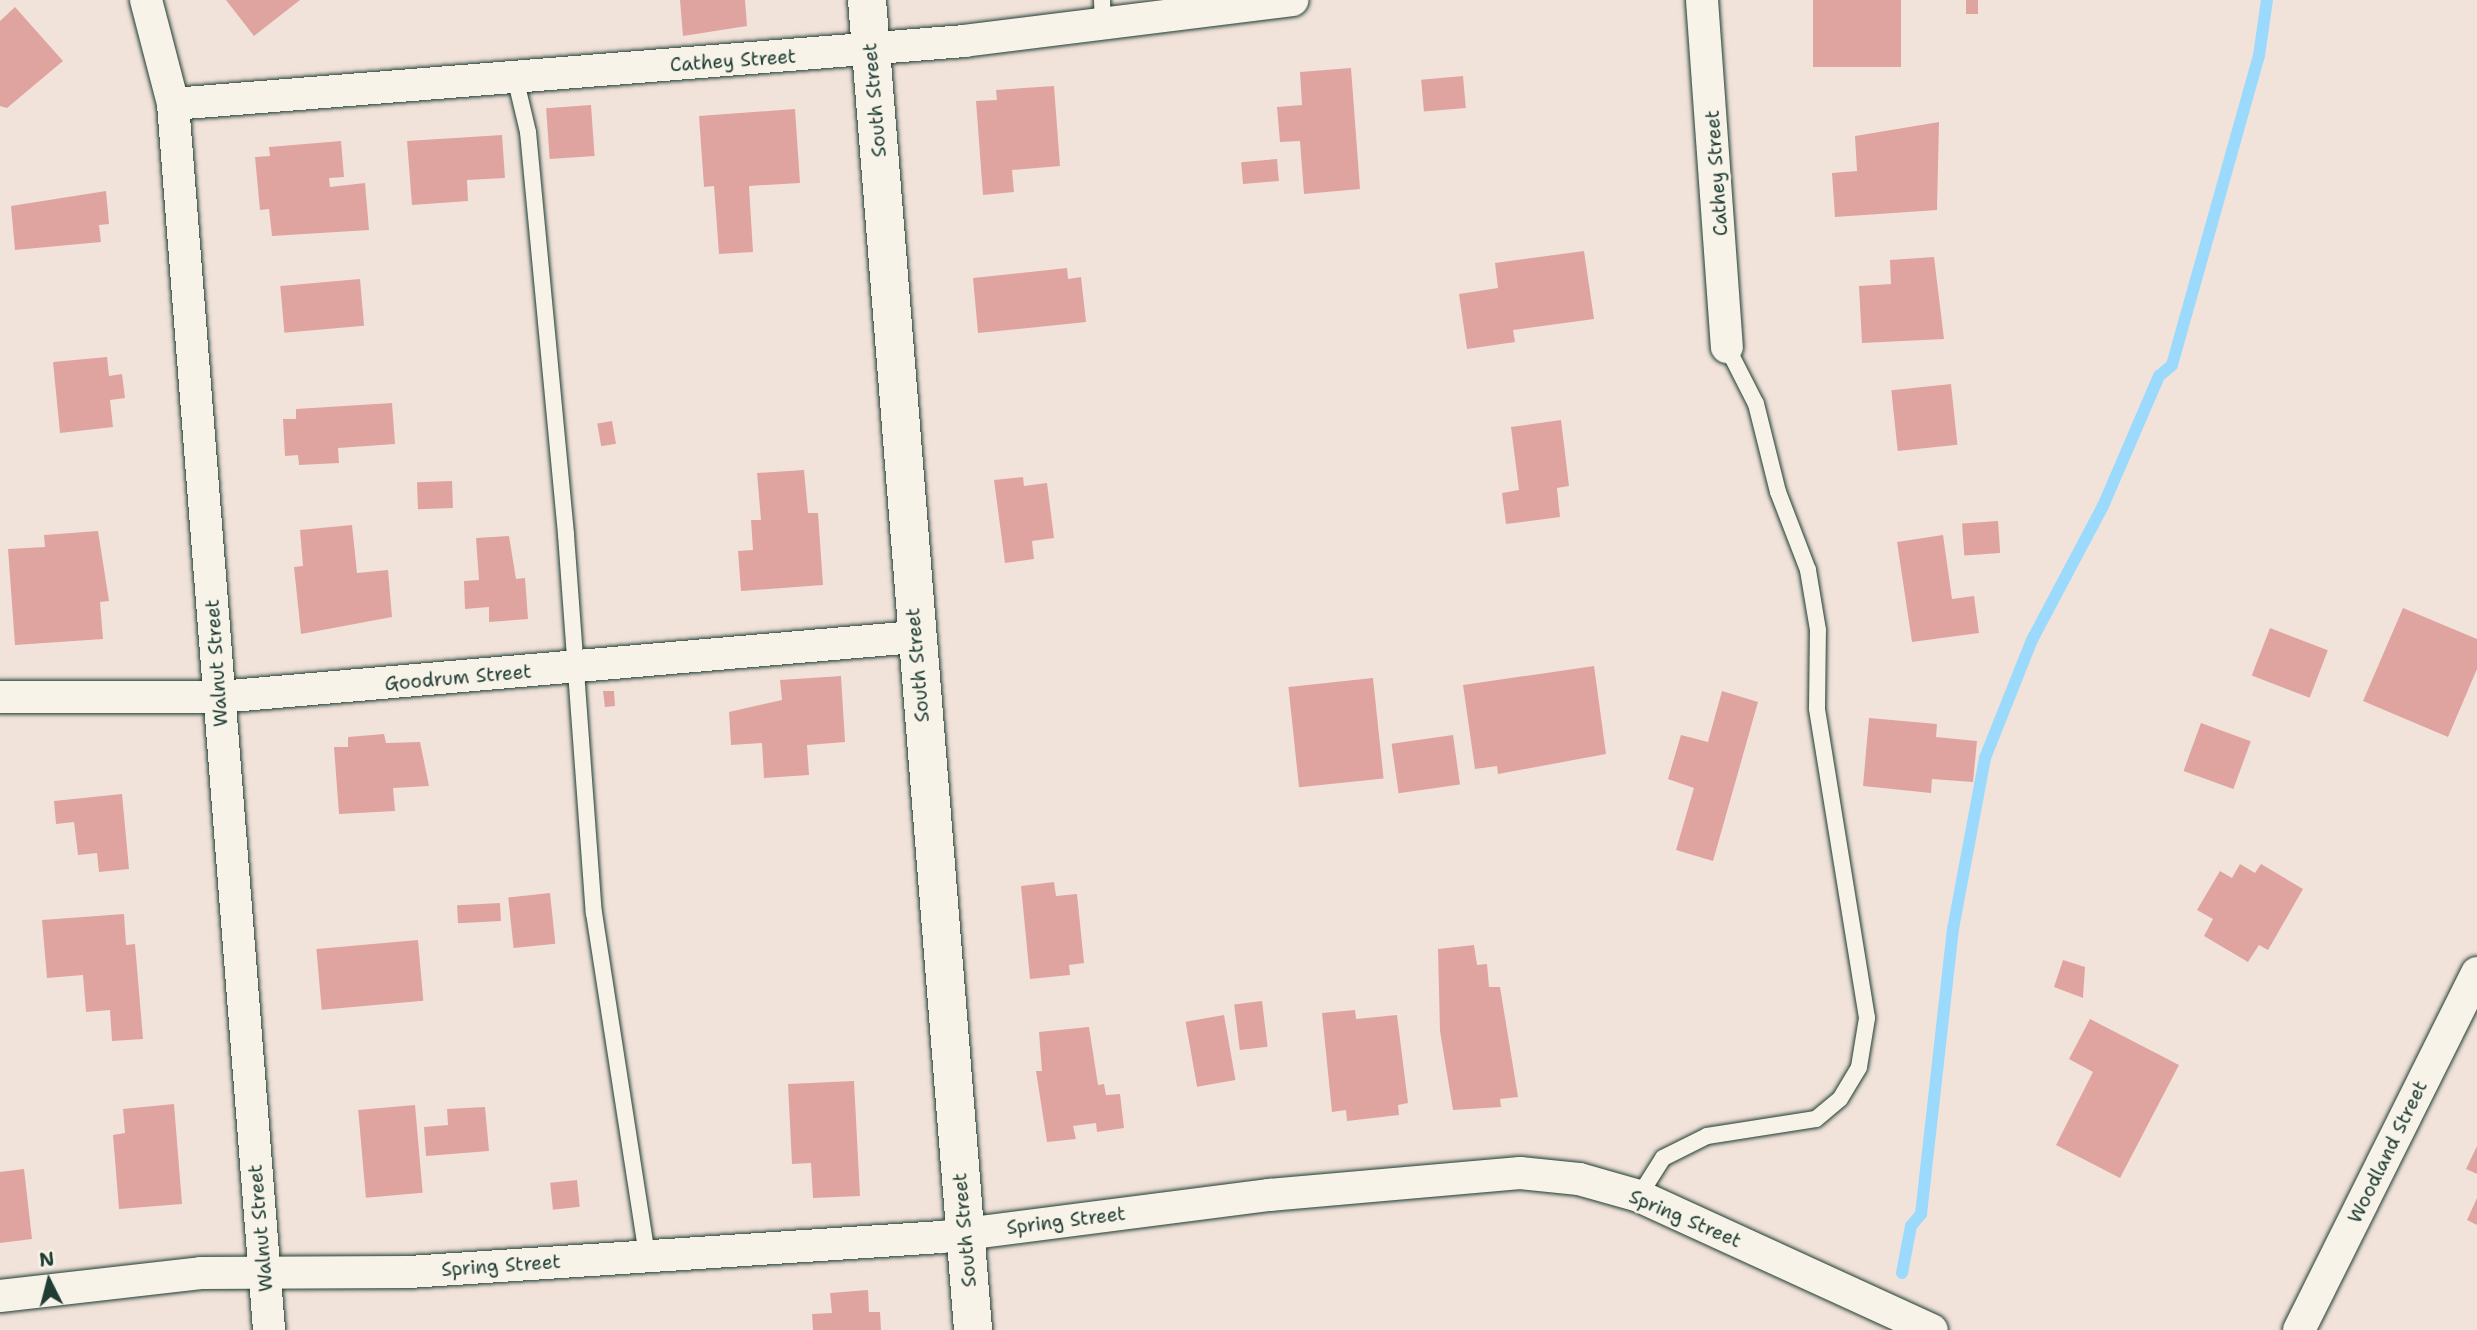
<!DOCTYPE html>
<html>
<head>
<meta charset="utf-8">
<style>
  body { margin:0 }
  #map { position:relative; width:2477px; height:1330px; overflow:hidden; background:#f2e3da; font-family:"Shantell Sans",sans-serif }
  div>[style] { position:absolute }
  .stream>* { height:12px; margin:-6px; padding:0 6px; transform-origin:6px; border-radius:6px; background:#9cdafd }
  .building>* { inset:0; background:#dfa4a0; transform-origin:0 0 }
  .roads { filter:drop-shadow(0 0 2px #1f3d34) drop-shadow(0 0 2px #1f3d34) }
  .lane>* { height:16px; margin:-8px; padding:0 8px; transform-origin:8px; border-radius:8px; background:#f7f3e8 }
  .street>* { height:32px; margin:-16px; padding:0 16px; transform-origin:16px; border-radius:16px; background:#f7f3e8 }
  .secondary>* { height:38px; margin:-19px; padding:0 19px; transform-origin:19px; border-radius:19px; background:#f7f3e8 }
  span { translate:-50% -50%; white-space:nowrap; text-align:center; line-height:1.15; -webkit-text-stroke:5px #f7f3e8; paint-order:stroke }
  .street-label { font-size:19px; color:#1f3d34 }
  .north { position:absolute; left:14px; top:1246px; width:70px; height:70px; -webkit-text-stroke:5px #f7f3e8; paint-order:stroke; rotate:354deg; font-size:19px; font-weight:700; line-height:28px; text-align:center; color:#1f3d34 }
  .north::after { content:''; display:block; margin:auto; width:24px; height:32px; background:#1f3d34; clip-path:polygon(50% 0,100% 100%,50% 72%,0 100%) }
</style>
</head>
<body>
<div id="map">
  <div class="stream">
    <div style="left:1902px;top:1273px;width:48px;rotate:-79.2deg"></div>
    <div style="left:1911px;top:1226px;width:16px;rotate:-50deg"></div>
    <div style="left:1921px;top:1214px;width:287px;rotate:-83.6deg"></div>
    <div style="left:1953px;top:929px;width:174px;rotate:-79.4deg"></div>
    <div style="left:1985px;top:758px;width:127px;rotate:-68.3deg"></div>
    <div style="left:2032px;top:640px;width:152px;rotate:-62.1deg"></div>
    <div style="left:2103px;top:506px;width:142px;rotate:-66.7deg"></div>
    <div style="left:2159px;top:376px;width:17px;rotate:-40deg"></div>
    <div style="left:2172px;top:365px;width:321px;rotate:-74.3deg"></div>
    <div style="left:2259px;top:56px;width:57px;rotate:-81.9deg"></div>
  </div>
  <div class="building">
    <div style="clip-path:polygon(226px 0,300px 0,254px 36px)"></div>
    <div style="clip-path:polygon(680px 0,745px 0,747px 26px,683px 36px)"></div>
    <div style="left:1813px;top:0;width:88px;height:67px"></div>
    <div style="left:1966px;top:0;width:12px;height:14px"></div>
    <div style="clip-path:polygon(15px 7px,63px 61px,7px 108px,0 106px,0 21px)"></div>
    <div style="clip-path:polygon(1351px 68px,1360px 189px,1304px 194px,1300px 141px,1280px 142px,1277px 107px,1302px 105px,1300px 72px)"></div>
    <div style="left:1463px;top:76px;width:32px;height:42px;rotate:85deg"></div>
    <div style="clip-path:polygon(1054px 86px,1060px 166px,1012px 170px,1014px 192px,983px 195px,976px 101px,997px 100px,996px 90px)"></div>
    <div style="left:591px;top:105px;width:51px;height:45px;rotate:86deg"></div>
    <div style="clip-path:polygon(795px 109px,800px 183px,749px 186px,753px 252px,719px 254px,714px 186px,704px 187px,699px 116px)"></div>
    <div style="clip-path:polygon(1939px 122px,1937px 210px,1835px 217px,1832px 173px,1857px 171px,1855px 136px)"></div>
    <div style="clip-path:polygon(502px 135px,505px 178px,467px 180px,468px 201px,412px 205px,407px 141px)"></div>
    <div style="clip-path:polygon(341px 141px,344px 177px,329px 178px,330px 187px,365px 183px,369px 230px,272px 236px,269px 209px,260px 210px,255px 157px,270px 156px,269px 147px)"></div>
    <div style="left:1277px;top:159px;width:22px;height:36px;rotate:85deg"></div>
    <div style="clip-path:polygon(106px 191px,109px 224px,99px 225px,101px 242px,15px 250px,11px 206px)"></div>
    <div style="clip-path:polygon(1584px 251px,1594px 319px,1513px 330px,1515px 342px,1467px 349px,1459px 294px,1498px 288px,1495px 263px)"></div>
    <div style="clip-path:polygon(1934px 257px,1944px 339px,1862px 343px,1859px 286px,1891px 284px,1890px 260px)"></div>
    <div style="clip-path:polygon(1067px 268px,1068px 279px,1081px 277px,1086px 322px,978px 333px,973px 278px)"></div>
    <div style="left:360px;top:279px;width:47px;height:80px;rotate:85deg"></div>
    <div style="clip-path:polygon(107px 357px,109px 376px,122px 374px,125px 398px,110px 400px,113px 427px,60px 433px,53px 362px)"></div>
    <div style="left:1951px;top:384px;width:61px;height:60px;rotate:84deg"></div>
    <div style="clip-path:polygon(392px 403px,395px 444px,338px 448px,339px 463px,299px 465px,298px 455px,285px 456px,283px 419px,296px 419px,296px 409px)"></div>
    <div style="clip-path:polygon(1561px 420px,1569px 486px,1557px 488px,1560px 517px,1506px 524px,1502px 493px,1519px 490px,1511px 427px)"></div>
    <div style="left:612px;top:421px;width:23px;height:15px;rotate:80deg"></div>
    <div style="clip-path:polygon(804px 470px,808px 513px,818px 513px,823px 585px,741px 591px,738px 551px,753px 550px,751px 520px,761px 520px,757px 473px)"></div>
    <div style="clip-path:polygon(1023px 477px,1024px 486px,1047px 483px,1054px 538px,1032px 541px,1034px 559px,1005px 563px,994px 480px)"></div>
    <div style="left:452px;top:481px;width:27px;height:35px;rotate:88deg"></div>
    <div style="left:1998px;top:521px;width:32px;height:36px;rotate:86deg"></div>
    <div style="clip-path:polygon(352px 525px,357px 573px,388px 570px,392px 617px,301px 634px,294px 567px,303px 566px,300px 530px)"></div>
    <div style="clip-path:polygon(98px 531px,109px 601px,100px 602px,103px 639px,15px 645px,8px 549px,45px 547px,44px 535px)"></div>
    <div style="clip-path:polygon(1943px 535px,1952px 599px,1974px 596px,1979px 633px,1912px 642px,1897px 542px)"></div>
    <div style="clip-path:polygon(509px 536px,516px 579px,525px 578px,528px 619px,489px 622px,489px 607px,465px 609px,464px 581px,479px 580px,476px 538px)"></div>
    <div style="clip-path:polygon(2403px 608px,2477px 639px,2477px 669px,2448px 737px,2363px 701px)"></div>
    <div style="left:2270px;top:628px;width:62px;height:51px;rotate:21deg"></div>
    <div style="clip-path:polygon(1594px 666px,1606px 754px,1498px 774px,1497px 766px,1475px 769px,1463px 685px)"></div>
    <div style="clip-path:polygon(841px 676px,845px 742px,807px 745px,809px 775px,764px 778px,762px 743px,731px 745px,729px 712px,782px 700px,780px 680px)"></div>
    <div style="left:1373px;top:678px;width:101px;height:85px;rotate:84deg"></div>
    <div style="clip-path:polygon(603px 691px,614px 691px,615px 706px,605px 707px)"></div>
    <div style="clip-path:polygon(1722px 691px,1758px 702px,1713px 861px,1676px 850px,1694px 788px,1668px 779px,1681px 735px,1708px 742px)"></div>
    <div style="clip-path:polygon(1869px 718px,1937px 724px,1936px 737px,1977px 741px,1973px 782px,1932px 779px,1931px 793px,1863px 786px)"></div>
    <div style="left:2201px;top:723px;width:53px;height:51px;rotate:20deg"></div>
    <div style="clip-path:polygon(384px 734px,386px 743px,420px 742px,429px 786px,393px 788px,395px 811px,339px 814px,334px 747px,348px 747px,348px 737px)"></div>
    <div style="left:1453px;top:735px;width:50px;height:62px;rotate:82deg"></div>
    <div style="clip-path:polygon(122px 794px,129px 869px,99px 872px,97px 853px,78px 855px,74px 822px,56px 824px,54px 801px)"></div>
    <div style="clip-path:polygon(2240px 864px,2255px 873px,2261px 864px,2303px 889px,2268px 950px,2259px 945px,2248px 962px,2204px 936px,2213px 919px,2197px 910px,2220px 871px,2232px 878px)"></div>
    <div style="clip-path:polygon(1054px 882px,1056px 896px,1077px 894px,1084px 963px,1069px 965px,1070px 975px,1030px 979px,1021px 886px)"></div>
    <div style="left:550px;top:893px;width:51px;height:42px;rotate:84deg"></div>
    <div style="left:500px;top:903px;width:18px;height:43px;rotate:87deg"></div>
    <div style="clip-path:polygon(124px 914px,126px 945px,135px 944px,143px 1039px,112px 1041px,110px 1010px,86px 1012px,83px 975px,47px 978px,42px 920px)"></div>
    <div style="left:418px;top:940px;width:61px;height:102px;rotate:85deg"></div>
    <div style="clip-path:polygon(1474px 945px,1477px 965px,1487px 964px,1489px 987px,1500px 987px,1518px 1097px,1500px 1099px,1501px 1107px,1453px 1110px,1440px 1031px,1438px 949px)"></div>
    <div style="clip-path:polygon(2063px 960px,2085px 967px,2083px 998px,2054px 987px)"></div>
    <div style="left:1262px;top:1001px;width:46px;height:28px;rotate:83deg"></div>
    <div style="clip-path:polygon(1355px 1010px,1356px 1019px,1397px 1015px,1408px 1103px,1398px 1105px,1399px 1115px,1347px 1121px,1346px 1110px,1332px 1112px,1322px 1013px)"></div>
    <div style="left:1224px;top:1015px;width:66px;height:39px;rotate:80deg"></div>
    <div style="clip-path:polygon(2090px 1019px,2179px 1065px,2120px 1178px,2056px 1145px,2093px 1072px,2069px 1059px)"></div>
    <div style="clip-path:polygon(1089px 1027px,1098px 1085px,1104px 1084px,1106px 1095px,1120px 1094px,1124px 1128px,1097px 1132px,1096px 1123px,1073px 1126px,1076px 1139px,1047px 1142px,1036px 1071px,1042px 1071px,1039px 1032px)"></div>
    <div style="clip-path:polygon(854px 1081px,860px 1196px,813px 1198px,811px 1163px,792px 1164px,788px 1084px)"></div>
    <div style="clip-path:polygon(174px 1104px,182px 1204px,119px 1209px,113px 1135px,125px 1133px,123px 1109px)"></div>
    <div style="left:415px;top:1105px;width:88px;height:57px;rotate:85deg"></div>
    <div style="clip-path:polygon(485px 1107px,489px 1151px,426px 1156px,424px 1127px,448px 1125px,447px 1109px)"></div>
    <div style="clip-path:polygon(2477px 1146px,2477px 1174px,2466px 1169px)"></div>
    <div style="clip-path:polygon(24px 1169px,32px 1239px,0 1243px,0 1172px)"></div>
    <div style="left:577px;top:1180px;width:27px;height:27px;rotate:84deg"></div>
    <div style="clip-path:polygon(2477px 1198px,2477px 1225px,2467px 1220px)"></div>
    <div style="clip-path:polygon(868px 1290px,869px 1312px,880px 1312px,881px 1330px,813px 1330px,812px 1314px,832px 1313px,830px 1293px)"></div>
  </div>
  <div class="roads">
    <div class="lane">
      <div style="left:1102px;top:0;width:24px;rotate:88deg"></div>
      <div style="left:515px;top:77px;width:57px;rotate:76.7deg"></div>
      <div style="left:528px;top:132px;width:405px;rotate:84.6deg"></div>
      <div style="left:566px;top:535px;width:379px;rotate:85.8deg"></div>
      <div style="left:594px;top:913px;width:347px;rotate:81.2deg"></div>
      <div style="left:1639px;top:1196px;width:45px;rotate:-57.7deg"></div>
      <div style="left:1663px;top:1158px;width:49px;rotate:-26.6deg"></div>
      <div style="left:1707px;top:1136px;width:110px;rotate:-8.9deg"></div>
      <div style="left:1816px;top:1119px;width:31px;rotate:-40deg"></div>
      <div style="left:1840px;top:1099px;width:37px;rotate:-59deg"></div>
      <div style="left:1859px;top:1067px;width:50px;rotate:-80.7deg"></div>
      <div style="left:1867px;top:1018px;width:314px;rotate:-99.2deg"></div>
      <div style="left:1817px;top:708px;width:78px;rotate:-89.3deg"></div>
      <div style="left:1818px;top:630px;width:61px;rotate:-99.5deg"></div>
      <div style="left:1808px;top:570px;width:84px;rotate:-111deg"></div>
      <div style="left:1778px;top:492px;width:91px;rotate:-104deg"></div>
      <div style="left:1756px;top:404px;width:64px;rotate:-117deg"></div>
    </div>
    <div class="street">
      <div style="left:146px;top:0;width:107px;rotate:75.4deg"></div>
      <div style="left:173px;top:104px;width:1230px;rotate:85.52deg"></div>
      <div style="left:1702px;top:0;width:348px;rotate:85.9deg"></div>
      <div style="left:173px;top:104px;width:794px;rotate:-4.55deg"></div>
      <div style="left:964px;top:41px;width:331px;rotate:-7.1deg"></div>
      <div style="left:0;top:697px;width:219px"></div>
      <div style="left:219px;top:697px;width:699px;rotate:-4.93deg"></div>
      <div style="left:0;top:1296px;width:202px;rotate:-6.5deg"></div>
      <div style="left:201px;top:1273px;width:208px;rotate:-0.3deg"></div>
      <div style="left:409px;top:1272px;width:533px;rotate:-3.76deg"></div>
      <div style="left:941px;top:1237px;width:331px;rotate:-7.3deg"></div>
      <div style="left:1269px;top:1195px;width:252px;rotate:-5deg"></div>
      <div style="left:1520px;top:1173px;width:59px;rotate:5.8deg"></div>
      <div style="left:1579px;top:1179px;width:62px;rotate:15.8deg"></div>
      <div style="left:1639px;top:1196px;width:322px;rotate:24.6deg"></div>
      <div style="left:2299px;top:1330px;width:399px;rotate:-63.5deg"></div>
    </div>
    <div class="secondary">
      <div style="left:867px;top:0;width:1334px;rotate:85.44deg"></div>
    </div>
  </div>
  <div class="street-label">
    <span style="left:733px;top:61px;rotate:-4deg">Cathey Street</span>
    <span style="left:875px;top:100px;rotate:-95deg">South Street</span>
    <span style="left:1717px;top:173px;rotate:-94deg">Cathey Street</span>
    <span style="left:217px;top:663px;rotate:-94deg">Walnut Street</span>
    <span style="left:918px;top:665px;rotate:-95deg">South Street</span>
    <span style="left:458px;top:678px;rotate:-5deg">Goodrum Street</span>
    <span style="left:2388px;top:1152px;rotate:-64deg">Woodland Street</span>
    <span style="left:1685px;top:1219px;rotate:23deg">Spring Street</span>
    <span style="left:1066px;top:1221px;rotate:-7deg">Spring Street</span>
    <span style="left:261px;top:1228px;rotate:-95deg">Walnut Street</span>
    <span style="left:965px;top:1230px;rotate:-95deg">South Street</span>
    <span style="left:501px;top:1266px;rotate:-4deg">Spring Street</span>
  </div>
  <div class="north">N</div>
</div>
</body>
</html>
